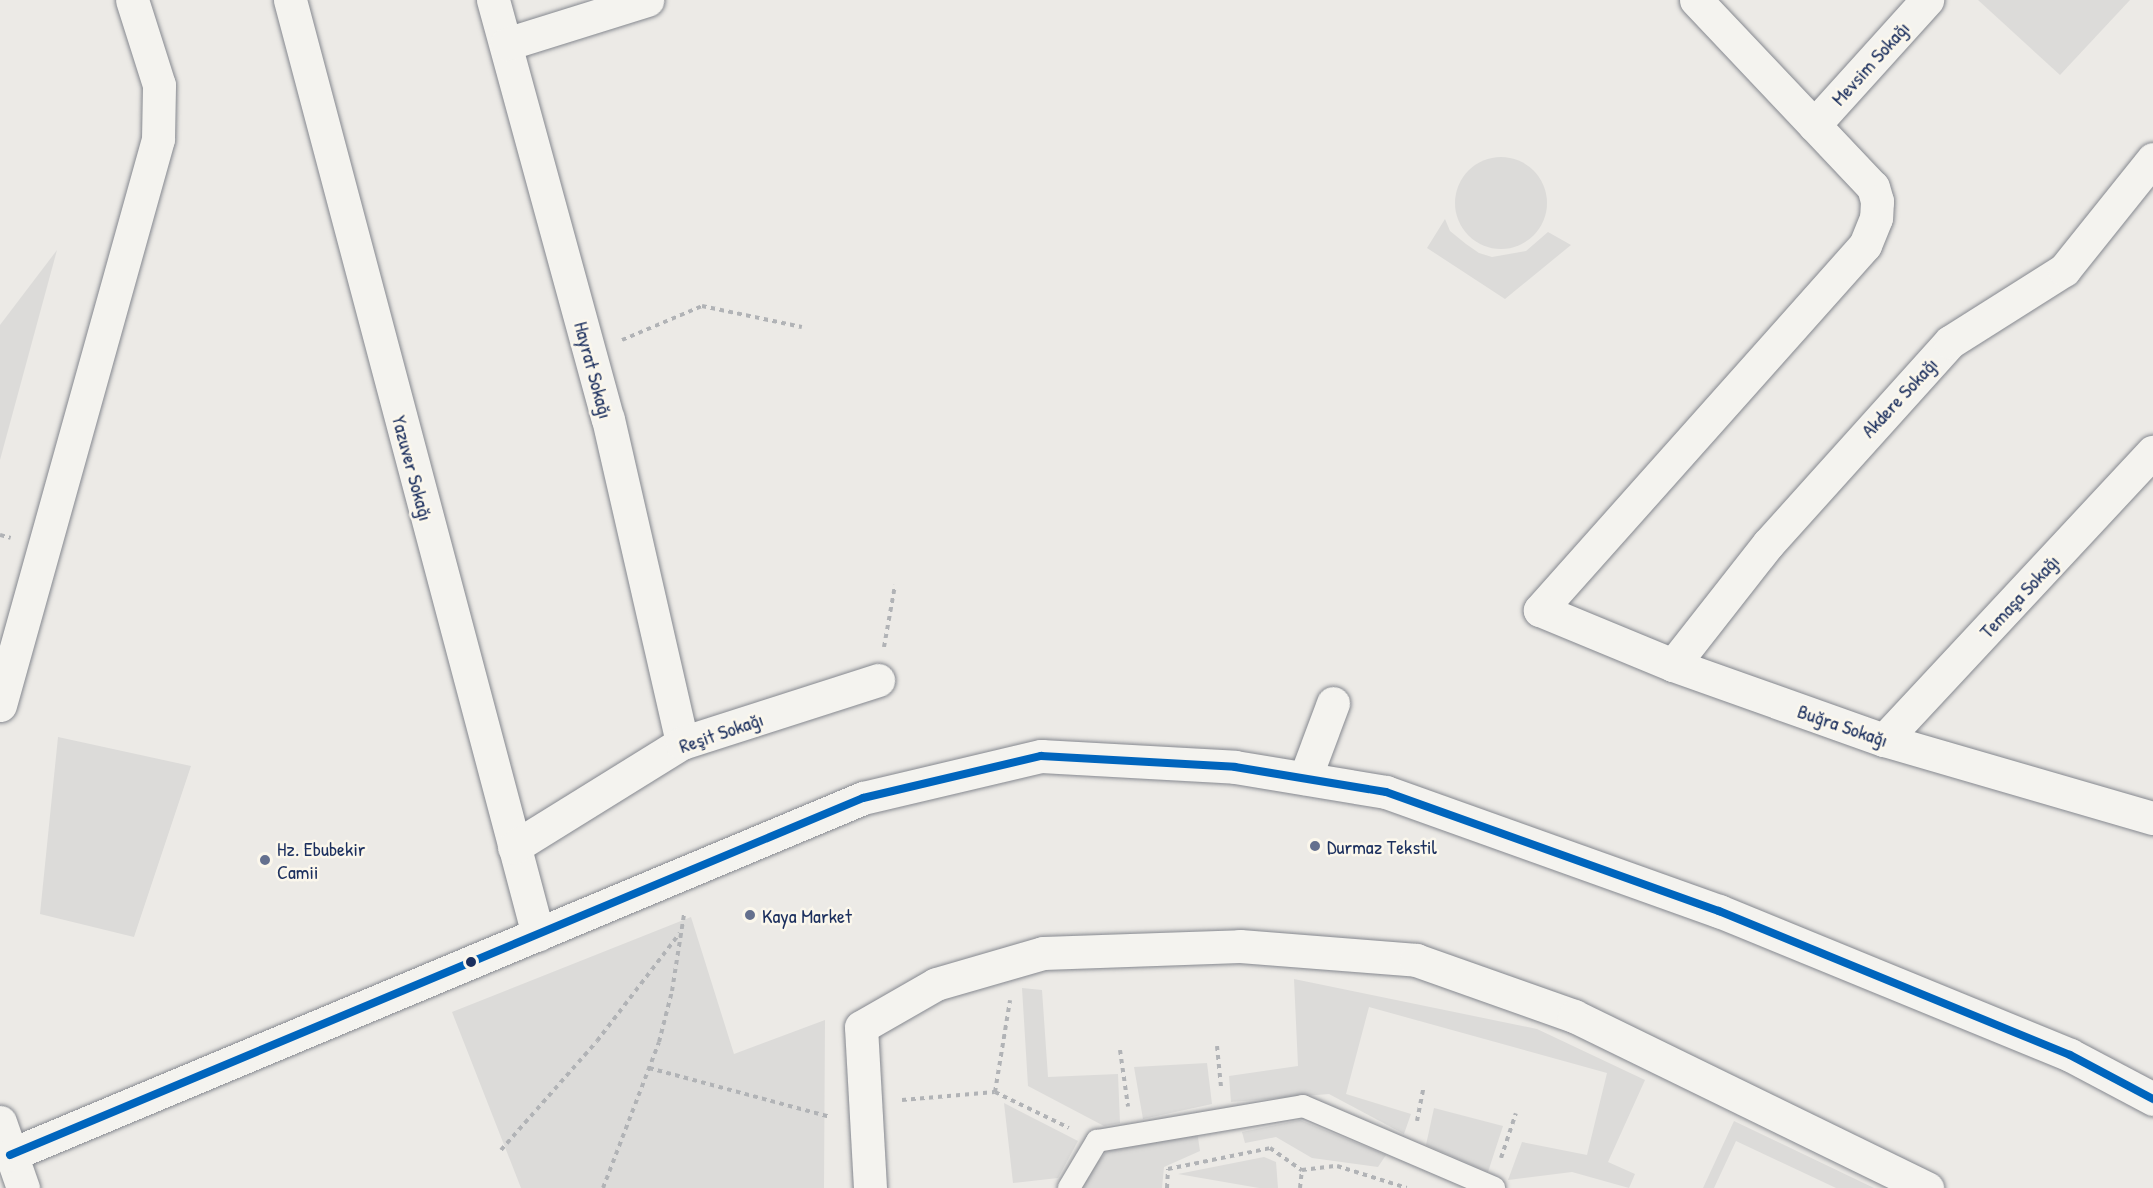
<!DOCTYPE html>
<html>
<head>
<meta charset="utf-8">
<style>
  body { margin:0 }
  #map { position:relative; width:2153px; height:1188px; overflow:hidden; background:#eceae6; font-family:"Patrick Hand",sans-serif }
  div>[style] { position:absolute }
  .green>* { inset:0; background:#dcdbd9 }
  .round { border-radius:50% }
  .path>* { height:4px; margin-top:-2px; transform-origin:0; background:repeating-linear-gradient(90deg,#b1b3b6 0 4.5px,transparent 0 9px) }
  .roads { filter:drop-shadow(0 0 2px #85888f) drop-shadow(0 0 2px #85888f) }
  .service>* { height:22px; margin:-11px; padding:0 11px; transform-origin:11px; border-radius:11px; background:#f4f3ef }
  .minor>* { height:33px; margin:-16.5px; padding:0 16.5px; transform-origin:16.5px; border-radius:16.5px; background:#f4f3ef }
  .tertiary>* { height:33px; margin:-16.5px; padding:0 16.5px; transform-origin:16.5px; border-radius:16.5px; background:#f4f3ef }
  .bus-1>* { height:8px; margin:-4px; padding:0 4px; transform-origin:4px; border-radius:4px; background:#0065bd }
  .dots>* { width:16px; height:16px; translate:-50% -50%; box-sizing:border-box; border:3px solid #fbf7ec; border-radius:50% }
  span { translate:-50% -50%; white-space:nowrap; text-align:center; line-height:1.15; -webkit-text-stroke:5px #fbf7ec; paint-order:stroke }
  .street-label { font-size:20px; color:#1b2f5e }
  .poi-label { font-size:20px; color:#1b2f5e }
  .left { translate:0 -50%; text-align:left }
</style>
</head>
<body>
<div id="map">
  <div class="green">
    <div style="clip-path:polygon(1978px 0,2130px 0,2060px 75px)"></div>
    <div class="round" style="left:1455px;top:157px;width:92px;height:92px"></div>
    <div style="clip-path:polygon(1445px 219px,1450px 231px,1466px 244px,1479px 253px,1492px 257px,1526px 251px,1548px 232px,1571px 245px,1505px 299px,1427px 248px)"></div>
    <div style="clip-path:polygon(57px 250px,0 460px,0 325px)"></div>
    <div style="clip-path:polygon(58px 737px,191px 766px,134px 937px,40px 914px)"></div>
    <div style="clip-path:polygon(691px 917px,734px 1054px,825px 1020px,824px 1188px,521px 1188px,452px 1012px)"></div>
    <div style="clip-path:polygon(1294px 979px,1537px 1029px,1645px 1080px,1608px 1162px,1635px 1174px,1629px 1188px,1572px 1172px,1508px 1180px,1522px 1142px,1587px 1155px,1607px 1073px,1369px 1007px,1346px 1094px,1411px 1114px,1404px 1134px,1329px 1094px,1231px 1102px,1229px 1076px,1298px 1066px)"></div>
    <div style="clip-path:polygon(1022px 988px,1042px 990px,1048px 1077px,1118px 1074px,1120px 1123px,1104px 1126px,1028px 1086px)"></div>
    <div style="clip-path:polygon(1207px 1063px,1212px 1104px,1143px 1119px,1134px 1067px)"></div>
    <div style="clip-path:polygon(1004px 1103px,1078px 1141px,1058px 1178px,1013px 1183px)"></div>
    <div style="clip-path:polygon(1434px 1108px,1503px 1126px,1488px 1172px,1426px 1145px)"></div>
    <div style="clip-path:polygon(1300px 1120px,1386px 1155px,1378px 1167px,1312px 1158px,1276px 1137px,1245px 1143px,1242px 1132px)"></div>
    <div style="clip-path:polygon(1734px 1121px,1874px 1188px,1836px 1188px,1736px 1141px,1714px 1188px,1703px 1188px)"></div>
    <div style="clip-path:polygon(1197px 1131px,1200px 1151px,1164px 1167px,1162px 1188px,1081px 1188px,1081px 1181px,1109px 1149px)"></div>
    <div style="clip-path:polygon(1264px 1157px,1276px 1162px,1278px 1188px,1259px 1188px,1178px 1174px)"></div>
  </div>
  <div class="path">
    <div style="left:622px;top:340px;width:87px;rotate:-23deg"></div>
    <div style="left:702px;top:306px;width:102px;rotate:11.9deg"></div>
    <div style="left:0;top:535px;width:11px;rotate:15deg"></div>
    <div style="left:884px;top:647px;width:63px;rotate:-79.9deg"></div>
    <div style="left:1217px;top:1046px;width:41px;rotate:84.4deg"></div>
    <div style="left:1120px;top:1050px;width:57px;rotate:81.9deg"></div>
    <div style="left:649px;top:1068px;width:188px;rotate:15.1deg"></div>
    <div style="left:995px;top:1092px;width:93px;rotate:-80.7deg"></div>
    <div style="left:902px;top:1100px;width:93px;rotate:-4.9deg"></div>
    <div style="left:995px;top:1092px;width:82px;rotate:25.9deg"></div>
    <div style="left:1417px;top:1121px;width:33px;rotate:-79deg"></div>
    <div style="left:501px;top:1150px;width:145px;rotate:-48.6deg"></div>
    <div style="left:597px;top:1041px;width:136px;rotate:-52.5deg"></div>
    <div style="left:1501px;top:1158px;width:47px;rotate:-71.6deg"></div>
    <div style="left:603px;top:1188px;width:156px;rotate:-69deg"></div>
    <div style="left:659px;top:1042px;width:53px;rotate:-75.7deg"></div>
    <div style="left:672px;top:991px;width:78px;rotate:-81.1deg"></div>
    <div style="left:1167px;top:1188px;width:19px;rotate:-87deg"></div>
    <div style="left:1168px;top:1169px;width:104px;rotate:-11.6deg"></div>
    <div style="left:1270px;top:1148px;width:39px;rotate:35deg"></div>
    <div style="left:1302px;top:1170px;width:35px;rotate:-7deg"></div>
    <div style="left:1337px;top:1166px;width:73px;rotate:17.4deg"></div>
    <div style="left:1300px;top:1188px;width:18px;rotate:-84deg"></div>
  </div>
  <div class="roads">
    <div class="service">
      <div style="left:1069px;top:1188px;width:55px;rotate:-59.2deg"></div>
      <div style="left:1097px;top:1141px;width:209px;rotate:-9.6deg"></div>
      <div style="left:1303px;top:1106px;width:208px;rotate:23.2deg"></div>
    </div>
    <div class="minor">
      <div style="left:290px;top:0;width:967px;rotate:75.14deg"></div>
      <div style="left:493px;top:0;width:434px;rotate:74.7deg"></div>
      <div style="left:608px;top:419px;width:332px;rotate:77.1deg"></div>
      <div style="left:1696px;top:0;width:257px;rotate:46.6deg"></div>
      <div style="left:1873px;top:187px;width:15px;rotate:74deg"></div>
      <div style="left:1877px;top:201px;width:17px;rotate:93deg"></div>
      <div style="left:1876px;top:218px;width:29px;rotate:112deg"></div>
      <div style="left:1865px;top:245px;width:489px;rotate:131.7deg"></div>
      <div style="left:1540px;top:610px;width:144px;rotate:22.5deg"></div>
      <div style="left:1673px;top:665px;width:224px;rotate:19.6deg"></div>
      <div style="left:1884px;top:740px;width:280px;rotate:16.2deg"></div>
      <div style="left:506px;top:44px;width:148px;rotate:-17.3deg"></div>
      <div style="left:1814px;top:125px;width:169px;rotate:-47.9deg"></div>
      <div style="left:1673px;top:665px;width:154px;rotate:-51.9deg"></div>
      <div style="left:1768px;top:544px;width:272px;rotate:-48deg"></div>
      <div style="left:1950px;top:342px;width:135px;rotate:-32.3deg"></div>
      <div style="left:2064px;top:270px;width:142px;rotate:-51.3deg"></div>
      <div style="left:0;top:705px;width:588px;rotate:-74.4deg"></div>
      <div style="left:158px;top:139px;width:54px;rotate:-88.9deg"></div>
      <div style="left:159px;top:85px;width:89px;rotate:-107.6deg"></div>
      <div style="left:1884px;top:740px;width:394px;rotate:-47deg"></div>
      <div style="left:1305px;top:778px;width:80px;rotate:-69.5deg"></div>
      <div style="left:514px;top:847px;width:198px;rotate:-31.8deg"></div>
      <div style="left:682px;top:743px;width:206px;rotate:-17.8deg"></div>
      <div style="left:0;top:1122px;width:70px;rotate:70.8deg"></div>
      <div style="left:870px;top:1188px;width:161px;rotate:-93.2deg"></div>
      <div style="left:861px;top:1027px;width:86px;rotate:-29.8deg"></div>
      <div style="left:936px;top:984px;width:111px;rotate:-16.2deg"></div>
      <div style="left:1043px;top:953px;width:197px;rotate:-2deg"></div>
      <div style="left:1240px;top:946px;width:177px;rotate:4.5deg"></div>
      <div style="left:1416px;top:960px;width:168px;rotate:19.5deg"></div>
      <div style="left:1574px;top:1016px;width:393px;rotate:26deg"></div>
    </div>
    <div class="tertiary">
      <div style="left:10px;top:1155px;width:925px;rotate:-22.71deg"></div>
      <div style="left:863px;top:798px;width:183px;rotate:-13.3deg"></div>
      <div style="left:1041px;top:756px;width:194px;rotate:3.2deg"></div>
      <div style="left:1235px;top:767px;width:153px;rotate:9.4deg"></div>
      <div style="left:1386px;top:792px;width:354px;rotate:19.7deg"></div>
      <div style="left:1719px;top:911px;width:379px;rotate:22.3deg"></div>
      <div style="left:2070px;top:1055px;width:94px;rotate:27.9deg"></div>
    </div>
  </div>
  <div class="bus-1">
    <div style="left:10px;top:1155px;width:925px;rotate:-22.71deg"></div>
    <div style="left:863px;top:798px;width:183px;rotate:-13.3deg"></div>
    <div style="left:1041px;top:756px;width:194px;rotate:3.2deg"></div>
    <div style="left:1235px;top:767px;width:153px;rotate:9.4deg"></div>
    <div style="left:1386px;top:792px;width:354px;rotate:19.7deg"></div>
    <div style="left:1719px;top:911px;width:379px;rotate:22.3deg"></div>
    <div style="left:2070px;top:1055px;width:94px;rotate:27.9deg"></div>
  </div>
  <div class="dots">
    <div style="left:1315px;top:846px;background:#64708e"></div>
    <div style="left:265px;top:860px;background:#64708e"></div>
    <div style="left:750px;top:915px;background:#64708e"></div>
    <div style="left:471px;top:962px;background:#1b2f5e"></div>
  </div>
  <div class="street-label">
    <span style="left:1870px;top:63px;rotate:-48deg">Mevsim Sokağı</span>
    <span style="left:594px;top:370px;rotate:75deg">Hayrat Sokağı</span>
    <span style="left:1899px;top:397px;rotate:-47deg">Akdere Sokağı</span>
    <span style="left:413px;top:468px;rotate:75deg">Yazuver Sokağı</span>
    <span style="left:2019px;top:596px;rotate:-47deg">Temaşa Sokağı</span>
    <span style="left:1843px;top:725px;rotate:19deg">Buğra Sokağı</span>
    <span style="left:721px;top:732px;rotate:-19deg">Reşit Sokağı</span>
  </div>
  <div class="poi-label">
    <span class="left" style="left:1327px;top:846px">Durmaz Tekstil</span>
    <span class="left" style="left:277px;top:860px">Hz. Ebubekir<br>Camii</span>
    <span class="left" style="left:762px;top:915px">Kaya Market</span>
  </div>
</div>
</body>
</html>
